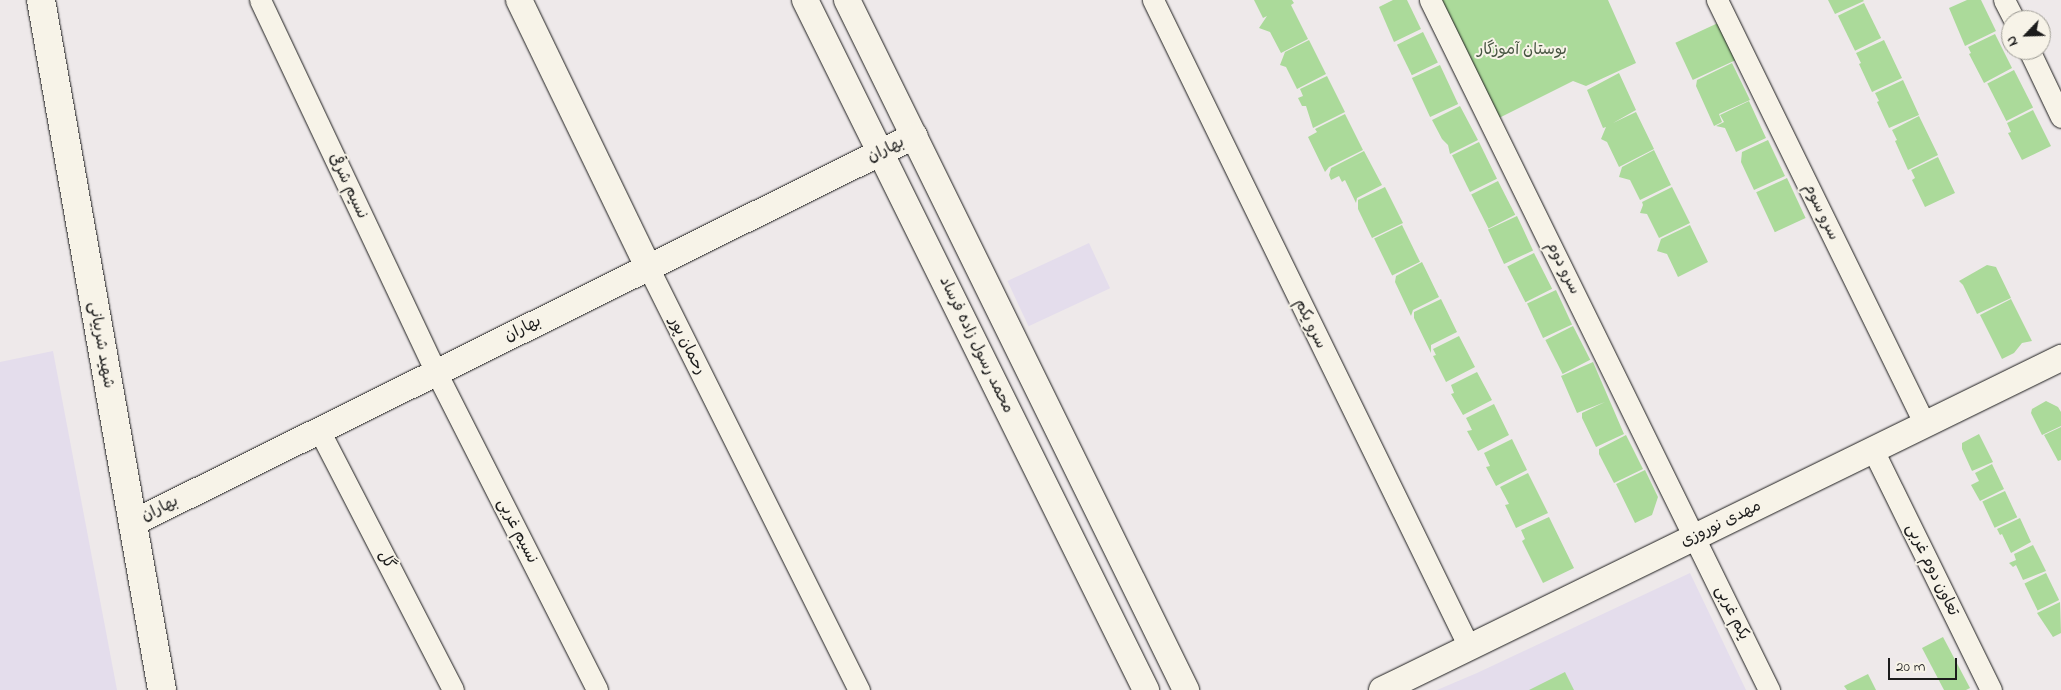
<!DOCTYPE html>
<html>
<head>
<meta charset="utf-8">
<style>
  body { margin:0 }
  #map { position:relative; width:2061px; height:690px; overflow:hidden; background:#eee9ea; font-family:"Indie Flower","Playpen Sans Arabic",sans-serif }
  div>[style] { position:absolute }
  .built>* { inset:0; background:#e4ddec; transform-origin:0 0 }
  .green>* { inset:0; background:#abda9a; transform-origin:0 0 }
  .roads { filter:drop-shadow(0 0 1px #1c1c1c) drop-shadow(0 0 1px #1c1c1c) }
  .minor>* { height:21px; margin:-10.5px; padding:0 10.5px; transform-origin:10.5px; border-radius:10.5px; background:#f7f3e8 }
  .tertiary>* { height:26px; margin:-13px; padding:0 13px; transform-origin:13px; border-radius:13px; background:#f7f3e8 }
  .secondary>* { height:28px; margin:-14px; padding:0 14px; transform-origin:14px; border-radius:14px; background:#f7f3e8 }
  span { translate:-50% -50%; white-space:nowrap; text-align:center; line-height:1.15; -webkit-text-stroke:4px #f7f3e8; paint-order:stroke }
  .park-label { font-size:16px; color:#475542 }
  .street-label { font-size:16px; color:#1c1c1c }
  .north { position:absolute; left:2001px; top:10px; width:50px; height:50px; box-sizing:border-box; background:#f7f3e8; border:1px solid #9f9d96; border-radius:50%; rotate:246deg; font-size:14px; font-weight:700; line-height:20px; text-align:center; color:#1c1c1c }
  .north::after { content:''; display:block; margin:auto; width:18px; height:22px; background:#1c1c1c; clip-path:polygon(50% 0,100% 100%,50% 72%,0 100%) }
  .scale { position:absolute; left:1888px; top:658px; width:69px; height:22px; box-sizing:border-box; border:2px solid #1c1c1c; border-top:0; padding-left:6px; font-size:15px; line-height:18px; white-space:nowrap; color:#1c1c1c; -webkit-text-stroke:4px #f7f3e8; paint-order:stroke }
</style>
</head>
<body>
<div id="map">
  <div class="built">
    <div style="left:1089px;top:243px;width:50px;height:90px;rotate:65deg"></div>
    <div style="clip-path:polygon(53px 351px,117px 690px,0 690px,0 362px)"></div>
    <div style="clip-path:polygon(1690px 573px,1746px 690px,1437px 690px,1477px 673px)"></div>
  </div>
  <div class="green">
    <div style="clip-path:polygon(1254px 0,1292px 0,1294px 3px,1291px 5px,1308px 39px,1281px 53px,1270px 32px,1259px 28px,1267px 16px,1263px 18px)"></div>
    <div style="clip-path:polygon(1393px 0,1407px 0,1421px 29px,1394px 42px,1379px 7px)"></div>
    <div style="clip-path:polygon(1439px 0,1608px 0,1636px 63px,1586px 86px,1573px 81px,1497px 119px)"></div>
    <div style="clip-path:polygon(1828px 0,1863px 0,1864px 1px,1835px 14px)"></div>
    <div style="clip-path:polygon(1967px 0,1981px 0,1996px 31px,1965px 46px,1949px 8px)"></div>
    <div style="left:1864px;top:3px;width:39px;height:29px;rotate:64deg"></div>
    <div style="left:1718px;top:23px;width:41px;height:47px;rotate:65deg"></div>
    <div style="left:1423px;top:32px;width:34px;height:29px;rotate:64deg"></div>
    <div style="clip-path:polygon(1995px 34px,2012px 68px,1984px 83px,1969px 54px,1971px 53px,1968px 47px)"></div>
    <div style="clip-path:polygon(1309px 40px,1326px 74px,1297px 89px,1286px 67px,1280px 65px,1285px 52px)"></div>
    <div style="clip-path:polygon(1884px 40px,1902px 78px,1872px 92px,1859px 64px,1861px 63px,1856px 53px)"></div>
    <div style="clip-path:polygon(1732px 63px,1750px 100px,1719px 114px,1722px 122px,1714px 126px,1696px 86px,1697px 80px)"></div>
    <div style="left:1440px;top:65px;width:43px;height:31px;rotate:65deg"></div>
    <div style="left:2014px;top:70px;width:42px;height:30px;rotate:63deg"></div>
    <div style="clip-path:polygon(1619px 73px,1636px 110px,1613px 123px,1636px 112px,1654px 149px,1619px 167px,1607px 142px,1601px 139px,1606px 127px,1603px 128px,1587px 90px)"></div>
    <div style="clip-path:polygon(1327px 76px,1345px 112px,1313px 128px,1306px 106px,1302px 106px,1298px 98px,1303px 96px,1300px 89px)"></div>
    <div style="clip-path:polygon(1903px 80px,1919px 115px,1889px 128px,1877px 102px,1879px 101px,1875px 93px)"></div>
    <div style="clip-path:polygon(1749px 101px,1766px 138px,1736px 152px,1725px 128px,1716px 126px,1724px 122px,1720px 115px)"></div>
    <div style="clip-path:polygon(1460px 106px,1478px 140px,1450px 154px,1448px 145px,1442px 139px,1432px 120px)"></div>
    <div style="clip-path:polygon(2033px 110px,2051px 146px,2022px 160px,2008px 133px,2011px 132px,2007px 123px)"></div>
    <div style="clip-path:polygon(1345px 114px,1363px 150px,1329px 167px,1325px 172px,1308px 137px,1317px 132px,1315px 129px)"></div>
    <div style="clip-path:polygon(1919px 116px,1938px 155px,1908px 170px,1895px 141px,1897px 140px,1892px 130px)"></div>
    <div style="clip-path:polygon(1768px 140px,1785px 176px,1754px 190px,1741px 162px,1742px 152px)"></div>
    <div style="left:1479px;top:142px;width:41px;height:30px;rotate:64deg"></div>
    <div style="clip-path:polygon(1654px 150px,1671px 185px,1640px 200px,1630px 180px,1619px 177px,1622px 167px)"></div>
    <div style="clip-path:polygon(1364px 151px,1382px 185px,1357px 198px,1356px 203px,1345px 180px,1342px 182px,1339px 176px,1331px 180px,1329px 175px,1331px 168px)"></div>
    <div style="clip-path:polygon(1938px 157px,1955px 193px,1925px 207px,1912px 180px,1915px 178px,1911px 170px)"></div>
    <div style="left:1787px;top:178px;width:44px;height:34px;rotate:65deg"></div>
    <div style="left:1498px;top:181px;width:38px;height:30px;rotate:63deg"></div>
    <div style="clip-path:polygon(1385px 187px,1403px 223px,1372px 238px,1358px 209px,1358px 200px)"></div>
    <div style="clip-path:polygon(1672px 187px,1690px 223px,1659px 238px,1647px 214px,1640px 213px,1643px 205px,1642px 202px)"></div>
    <div style="left:1517px;top:216px;width:38px;height:32px;rotate:65deg"></div>
    <div style="left:1402px;top:225px;width:41px;height:31px;rotate:64deg"></div>
    <div style="clip-path:polygon(1690px 225px,1708px 262px,1678px 277px,1667px 254px,1657px 251px,1661px 239px)"></div>
    <div style="left:1534px;top:253px;width:40px;height:30px;rotate:63deg"></div>
    <div style="clip-path:polygon(1422px 262px,1439px 297px,1413px 310px,1411px 316px,1395px 282px,1396px 276px)"></div>
    <div style="clip-path:polygon(1987px 265px,1996px 267px,2011px 298px,1977px 314px,1963px 285px,1959px 281px)"></div>
    <div style="left:1556px;top:290px;width:38px;height:32px;rotate:65deg"></div>
    <div style="clip-path:polygon(1441px 299px,1457px 332px,1431px 345px,1431px 353px,1414px 318px,1414px 312px)"></div>
    <div style="clip-path:polygon(2011px 299px,2032px 341px,2022px 343px,2014px 353px,2002px 359px,1980px 315px)"></div>
    <div style="left:1573px;top:326px;width:38px;height:31px;rotate:63deg"></div>
    <div style="clip-path:polygon(1459px 336px,1475px 367px,1446px 382px,1433px 356px,1436px 355px,1433px 349px)"></div>
    <div style="clip-path:polygon(1593px 362px,1624px 434px,1596px 447px,1582px 418px,1582px 413px,1605px 402px,1577px 413px,1561px 376px)"></div>
    <div style="clip-path:polygon(1477px 372px,1492px 400px,1463px 415px,1451px 394px,1454px 393px,1451px 385px)"></div>
    <div style="clip-path:polygon(2046px 401px,2058px 407px,2061px 412px,2061px 426px,2042px 435px,2031px 413px,2032px 409px)"></div>
    <div style="clip-path:polygon(1494px 404px,1509px 435px,1478px 451px,1467px 431px,1472px 430px,1466px 418px)"></div>
    <div style="clip-path:polygon(2061px 427px,2061px 460px,2058px 461px,2044px 435px)"></div>
    <div style="clip-path:polygon(1979px 434px,1993px 462px,1972px 471px,1962px 449px,1962px 443px)"></div>
    <div style="clip-path:polygon(1626px 435px,1643px 469px,1614px 483px,1599px 454px,1599px 449px)"></div>
    <div style="clip-path:polygon(1512px 439px,1527px 470px,1496px 486px,1486px 467px,1490px 466px,1484px 453px)"></div>
    <div style="clip-path:polygon(1992px 464px,2004px 489px,1980px 501px,1971px 485px,1979px 481px,1975px 473px)"></div>
    <div style="clip-path:polygon(1645px 470px,1658px 497px,1652px 515px,1635px 523px,1616px 484px)"></div>
    <div style="clip-path:polygon(1528px 473px,1548px 513px,1516px 528px,1505px 505px,1509px 504px,1500px 487px)"></div>
    <div style="left:2005px;top:491px;width:29px;height:25px;rotate:65deg"></div>
    <div style="clip-path:polygon(1549px 517px,1574px 568px,1543px 583px,1522px 541px,1525px 539px,1521px 530px)"></div>
    <div style="clip-path:polygon(2020px 518px,2031px 542px,2011px 553px,2002px 534px,2000px 535px,1997px 529px)"></div>
    <div style="clip-path:polygon(2033px 545px,2046px 571px,2023px 580px,2016px 565px,2013px 567px,2009px 563px,2016px 560px,2014px 554px)"></div>
    <div style="left:2046px;top:573px;width:30px;height:24px;rotate:64deg"></div>
    <div style="clip-path:polygon(2060px 602px,2061px 633px,2053px 637px,2037px 613px)"></div>
    <div style="clip-path:polygon(1943px 637px,1970px 688px,1966px 690px,1944px 690px,1922px 648px)"></div>
    <div style="clip-path:polygon(1565px 672px,1574px 690px,1529px 690px)"></div>
    <div style="clip-path:polygon(1868px 674px,1876px 690px,1847px 690px,1844px 686px)"></div>
  </div>
  <div class="roads">
    <div class="minor">
      <div style="left:260px;top:0;width:412px;rotate:64.7deg"></div>
      <div style="left:436px;top:372px;width:356px;rotate:63.1deg"></div>
      <div style="left:1153px;top:0;width:720px;rotate:63.97deg"></div>
      <div style="left:1430px;top:0;width:769px;rotate:63.83deg"></div>
      <div style="left:1717px;top:0;width:473px;rotate:63.9deg"></div>
      <div style="left:2004px;top:0;width:22px;rotate:63deg"></div>
      <div style="left:2029px;top:50px;width:74px;rotate:64.5deg"></div>
      <div style="left:648px;top:267px;width:473px;rotate:63.5deg"></div>
      <div style="left:319px;top:430px;width:292px;rotate:62.7deg"></div>
      <div style="left:1873px;top:450px;width:267px;rotate:63.8deg"></div>
    </div>
    <div class="tertiary">
      <div style="left:519px;top:0;width:297px;rotate:64.2deg"></div>
      <div style="left:805px;top:0;width:770px;rotate:63.7deg"></div>
      <div style="left:847px;top:0;width:769px;rotate:63.83deg"></div>
      <div style="left:133px;top:523px;width:872px;rotate:-26.36deg"></div>
      <div style="left:1382px;top:690px;width:756px;rotate:-26.06deg"></div>
    </div>
    <div class="secondary">
      <div style="left:41px;top:0;width:701px;rotate:80.05deg"></div>
    </div>
  </div>
  <div class="park-label">
    <span style="left:1522px;top:50px">بوستان آموزگار</span>
  </div>
  <div class="street-label">
    <span style="left:886px;top:150px;rotate:-26deg">بهاران</span>
    <span style="left:348px;top:186px;rotate:65deg">نسیم شرقی</span>
    <span style="left:1821px;top:212px;rotate:64deg">سرو سوم</span>
    <span style="left:1563px;top:268px;rotate:64deg">سرو دوم</span>
    <span style="left:1310px;top:324px;rotate:64deg">سرو یکم</span>
    <span style="left:523px;top:329px;rotate:-26deg">بهاران</span>
    <span style="left:101px;top:345px;rotate:80deg">شهید شربیانی</span>
    <span style="left:976px;top:345px;rotate:64deg">محمد رسول زاده فرساد</span>
    <span style="left:687px;top:346px;rotate:63deg">رحمان پور</span>
    <span style="left:160px;top:509px;rotate:-26deg">بهاران</span>
    <span style="left:1721px;top:524px;rotate:-26deg">مهدی نوروزی</span>
    <span style="left:517px;top:531px;rotate:63deg">نسیم غربی</span>
    <span style="left:386px;top:560px;rotate:63deg">گل</span>
    <span style="left:1932px;top:570px;rotate:64deg">تعاون دوم غربی</span>
    <span style="left:1732px;top:613px;rotate:64deg">یکم غربی</span>
  </div>
  <div class="north">N</div>
  <div class="scale">20 m</div>
</div>
</body>
</html>
